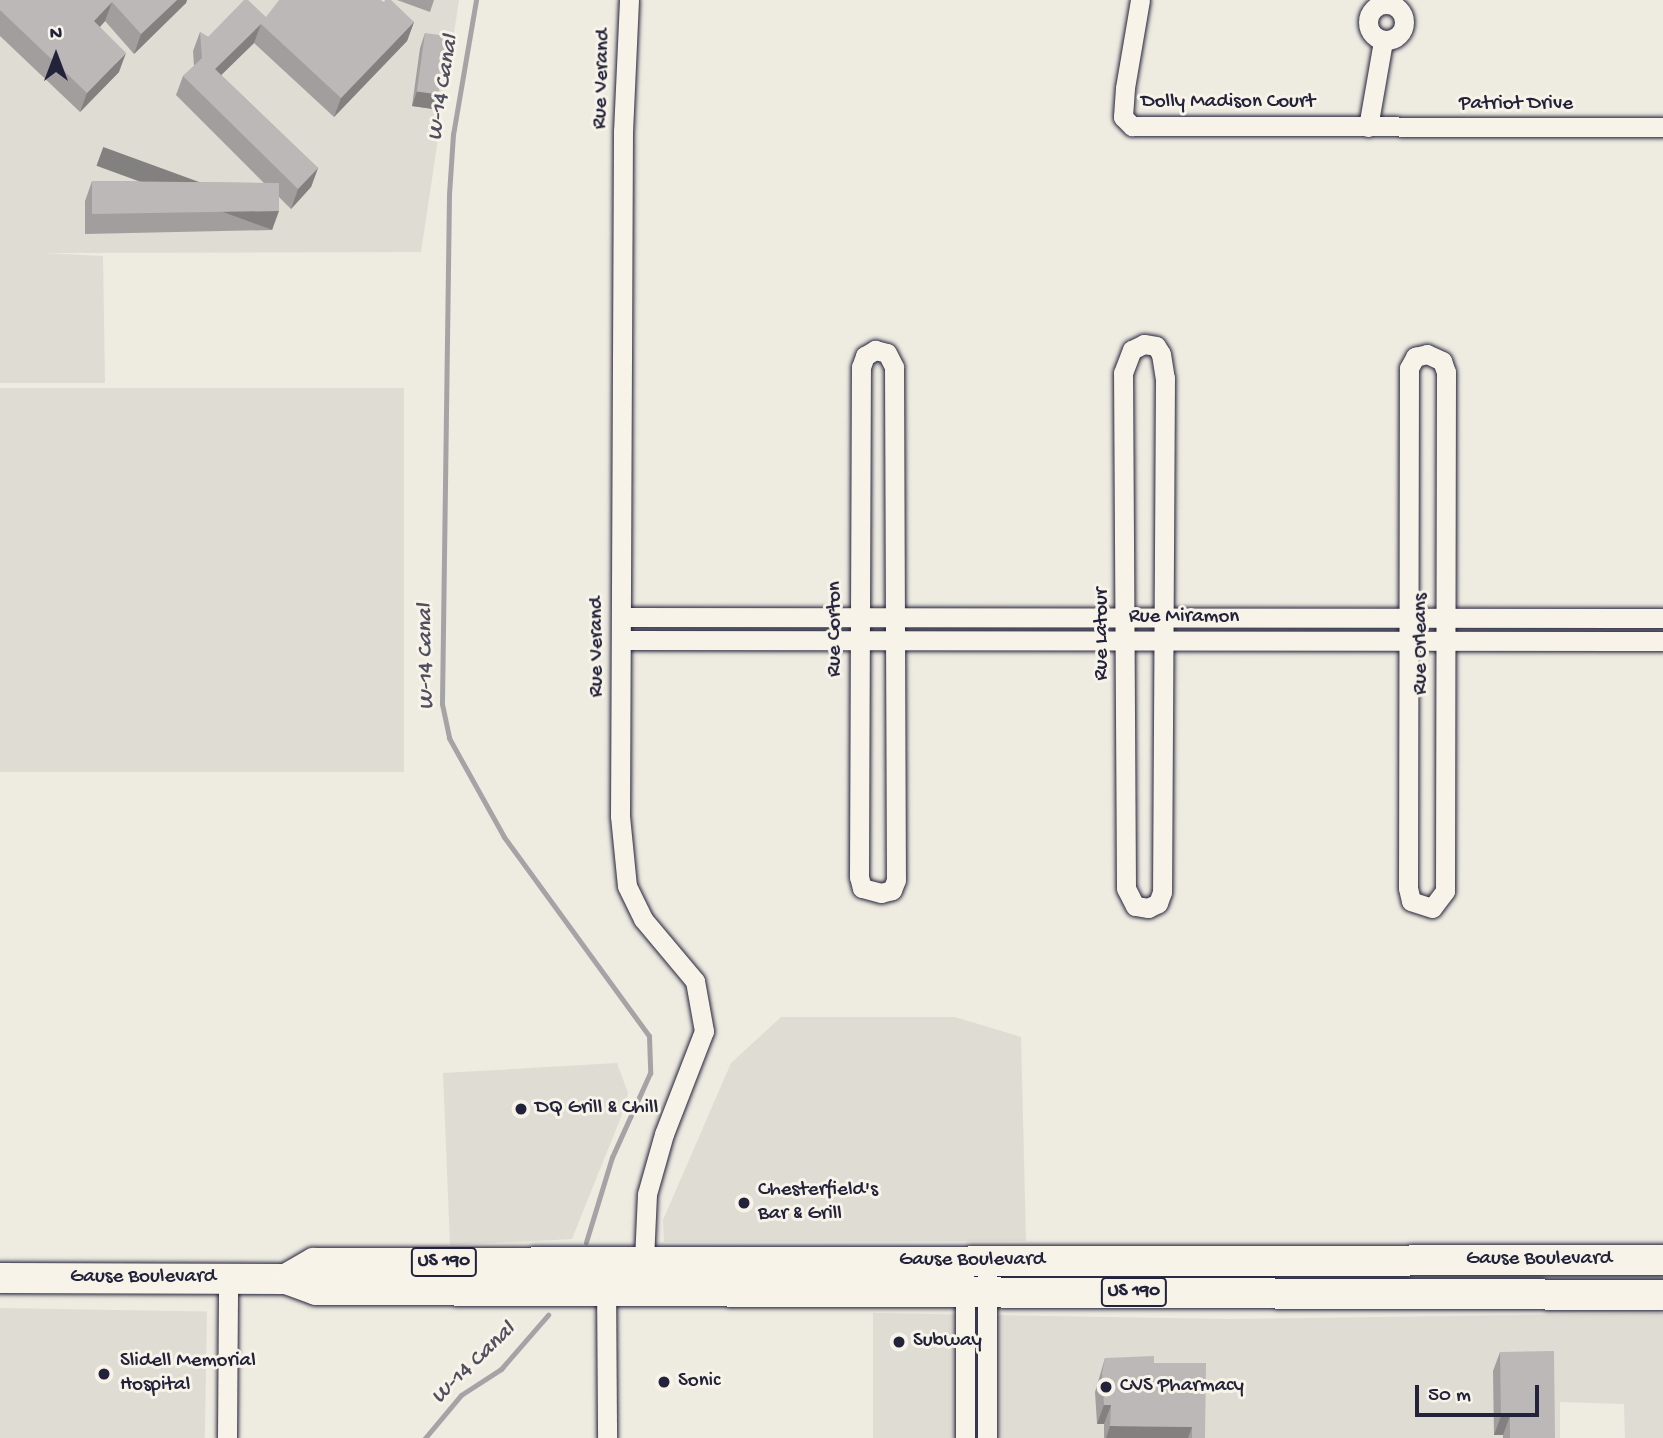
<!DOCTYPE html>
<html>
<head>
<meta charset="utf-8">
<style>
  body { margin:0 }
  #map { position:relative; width:1663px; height:1438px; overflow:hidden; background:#eeebe1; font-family:"Gochi Hand",sans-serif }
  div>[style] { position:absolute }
  .built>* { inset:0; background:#dfdcd4; transform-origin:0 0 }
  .stream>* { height:5px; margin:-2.5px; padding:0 2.5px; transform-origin:2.5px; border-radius:2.5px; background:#a6a3a6 }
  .roads { filter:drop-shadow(0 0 2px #22223b) drop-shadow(0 0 2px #22223b) }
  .street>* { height:19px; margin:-9.5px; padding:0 9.5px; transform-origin:9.5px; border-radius:9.5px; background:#f7f3e8 }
  .street>.ring { margin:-9.5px; padding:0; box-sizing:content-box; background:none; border:19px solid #f7f3e8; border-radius:50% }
  .primary>* { height:30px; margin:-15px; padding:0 15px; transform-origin:15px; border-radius:15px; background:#f7f3e8 }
  .wall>* { inset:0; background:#a19e9d }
  .shaded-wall>* { inset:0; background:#838180; transform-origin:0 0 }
  .building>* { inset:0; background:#bbb8b7; transform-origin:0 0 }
  .dots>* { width:19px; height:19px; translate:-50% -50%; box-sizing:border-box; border:4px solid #f7f3e8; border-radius:50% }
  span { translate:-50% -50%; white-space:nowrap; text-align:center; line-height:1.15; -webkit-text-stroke:6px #f7f3e8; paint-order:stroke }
  .shield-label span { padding:2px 5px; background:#f7f3e8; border:2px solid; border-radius:5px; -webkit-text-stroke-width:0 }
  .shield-label { font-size:19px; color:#22223b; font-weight:700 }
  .street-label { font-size:21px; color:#22223b }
  .poi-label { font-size:21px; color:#22223b }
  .left { translate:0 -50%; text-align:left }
  .water-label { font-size:23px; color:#504f60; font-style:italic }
  .north { position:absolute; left:21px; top:21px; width:70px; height:70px; -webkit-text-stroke:5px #f7f3e8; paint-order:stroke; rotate:0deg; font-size:19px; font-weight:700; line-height:28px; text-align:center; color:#22223b }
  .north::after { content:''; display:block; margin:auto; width:24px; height:32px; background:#22223b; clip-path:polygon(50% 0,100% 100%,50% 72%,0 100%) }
  .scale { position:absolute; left:1415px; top:1385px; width:124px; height:32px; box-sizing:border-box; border:4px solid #22223b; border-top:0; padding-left:9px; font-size:21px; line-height:24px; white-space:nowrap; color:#22223b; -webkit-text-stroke:5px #f7f3e8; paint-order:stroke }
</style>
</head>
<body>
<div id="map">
  <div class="built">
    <div style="clip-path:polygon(0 0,459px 0,421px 252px,45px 253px,103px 256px,105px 383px,0 383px)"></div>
    <div style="left:404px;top:388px;width:384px;height:404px;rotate:90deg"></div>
    <div style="clip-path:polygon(781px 1017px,955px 1017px,1021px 1037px,1026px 1241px,664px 1242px,663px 1220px,731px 1063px)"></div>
    <div style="clip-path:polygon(617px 1063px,628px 1093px,625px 1107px,572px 1239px,450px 1245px,443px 1073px)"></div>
    <div style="left:0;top:1308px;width:207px;height:130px;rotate:1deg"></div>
    <div style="clip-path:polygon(873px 1313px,1229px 1319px,1663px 1313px,1663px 1438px,1625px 1438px,1624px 1404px,1560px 1402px,1560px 1438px,873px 1438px)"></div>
  </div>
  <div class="stream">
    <div style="left:476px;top:0;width:136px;rotate:99.7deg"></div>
    <div style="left:453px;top:134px;width:61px;rotate:93.8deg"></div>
    <div style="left:449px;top:195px;width:509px;rotate:90.79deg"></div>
    <div style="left:442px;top:704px;width:35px;rotate:78deg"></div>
    <div style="left:449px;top:738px;width:113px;rotate:60.9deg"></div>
    <div style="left:504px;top:837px;width:246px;rotate:53.9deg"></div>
    <div style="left:649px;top:1036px;width:37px;rotate:88deg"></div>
    <div style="left:650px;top:1073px;width:92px;rotate:114.3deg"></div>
    <div style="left:612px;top:1157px;width:89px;rotate:107deg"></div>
    <div style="left:425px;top:1438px;width:56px;rotate:-50.1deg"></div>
    <div style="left:461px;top:1395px;width:48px;rotate:-33deg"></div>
    <div style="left:501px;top:1369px;width:72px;rotate:-49deg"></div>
  </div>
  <div class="roads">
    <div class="street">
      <div style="left:629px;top:0;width:131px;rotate:92.6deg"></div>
      <div style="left:623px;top:131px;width:685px;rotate:90.25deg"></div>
      <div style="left:620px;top:816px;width:70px;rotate:84.3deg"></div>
      <div style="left:627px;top:886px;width:37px;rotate:64deg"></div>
      <div style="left:643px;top:919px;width:81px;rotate:50deg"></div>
      <div style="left:695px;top:981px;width:51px;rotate:79.8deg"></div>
      <div style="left:704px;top:1031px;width:110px;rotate:111.2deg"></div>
      <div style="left:664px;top:1134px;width:62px;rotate:105.8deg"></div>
      <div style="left:647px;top:1194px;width:67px;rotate:92.6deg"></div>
      <div style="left:1140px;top:0;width:89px;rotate:99.7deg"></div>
      <div style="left:1125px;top:88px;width:29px;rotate:94deg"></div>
      <div style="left:1123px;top:117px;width:13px;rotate:45deg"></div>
      <div style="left:1132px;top:126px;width:531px;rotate:0.11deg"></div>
      <div class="ring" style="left:1368px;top:4px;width:17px;height:17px"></div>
      <div style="left:1368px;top:127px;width:87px;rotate:-80.1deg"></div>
      <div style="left:1144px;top:344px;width:12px;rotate:9deg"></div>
      <div style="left:1156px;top:346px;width:9px;rotate:58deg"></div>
      <div style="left:1161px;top:354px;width:24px;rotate:81deg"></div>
      <div style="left:1165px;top:378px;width:514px;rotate:90.33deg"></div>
      <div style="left:1162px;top:892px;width:12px;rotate:110deg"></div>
      <div style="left:1158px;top:903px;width:11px;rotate:153deg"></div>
      <div style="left:1148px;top:908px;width:13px;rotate:-171deg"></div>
      <div style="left:1135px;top:906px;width:20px;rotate:-117deg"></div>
      <div style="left:1126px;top:888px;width:515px;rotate:-90.33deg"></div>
      <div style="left:1123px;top:373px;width:25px;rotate:-69deg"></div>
      <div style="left:1132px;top:350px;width:13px;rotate:-27deg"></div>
      <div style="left:875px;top:350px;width:12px;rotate:14deg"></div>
      <div style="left:887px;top:353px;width:16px;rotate:63deg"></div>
      <div style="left:894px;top:367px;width:513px;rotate:89.78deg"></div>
      <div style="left:896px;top:880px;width:11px;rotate:112deg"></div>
      <div style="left:892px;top:890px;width:11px;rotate:165deg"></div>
      <div style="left:881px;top:893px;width:20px;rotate:-165deg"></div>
      <div style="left:862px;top:888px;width:11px;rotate:-105deg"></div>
      <div style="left:859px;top:877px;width:510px;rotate:-89.78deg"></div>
      <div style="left:861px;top:367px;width:12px;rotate:-70deg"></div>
      <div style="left:865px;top:356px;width:12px;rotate:-31deg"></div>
      <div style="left:1427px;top:354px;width:17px;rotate:25deg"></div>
      <div style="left:1442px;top:361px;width:12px;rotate:70deg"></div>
      <div style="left:1446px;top:372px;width:519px;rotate:90.11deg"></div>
      <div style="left:1445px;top:891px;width:21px;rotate:127deg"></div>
      <div style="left:1432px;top:908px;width:22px;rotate:-162deg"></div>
      <div style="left:1411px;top:901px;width:13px;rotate:-103deg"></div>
      <div style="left:1408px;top:888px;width:520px;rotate:-89.89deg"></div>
      <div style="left:1409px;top:368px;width:13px;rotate:-61deg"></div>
      <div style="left:1415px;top:357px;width:12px;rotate:-14deg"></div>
      <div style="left:621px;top:617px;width:1042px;rotate:0.05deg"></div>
      <div style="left:621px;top:640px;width:1042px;rotate:0.05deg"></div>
      <div style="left:987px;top:1262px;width:176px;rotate:90deg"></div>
      <div style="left:965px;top:1280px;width:158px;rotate:90deg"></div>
      <div style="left:606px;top:1282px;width:156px;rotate:89.6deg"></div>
      <div style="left:227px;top:1438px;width:161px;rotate:-89.6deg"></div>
    </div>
    <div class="primary">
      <div style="left:0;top:1278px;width:286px;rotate:0.2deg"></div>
      <div style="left:286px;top:1279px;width:32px;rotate:20deg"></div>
      <div style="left:316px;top:1290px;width:1347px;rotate:0.21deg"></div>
      <div style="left:286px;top:1279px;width:32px;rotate:-30deg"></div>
      <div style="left:314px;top:1263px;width:1349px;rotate:-0.13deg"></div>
    </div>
  </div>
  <div class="wall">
    <div style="clip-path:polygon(0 0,187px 0,186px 3px,134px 54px,105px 21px,100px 27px,119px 72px,80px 112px,0 36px)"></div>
    <div style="clip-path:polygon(397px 0,434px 0,430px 12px)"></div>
    <div style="clip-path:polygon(384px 2px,414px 22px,407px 41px,334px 117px,254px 43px,221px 75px,318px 168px,311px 187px,291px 209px,279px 197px,272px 230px,85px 234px,85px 201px,92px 181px,264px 183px,176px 95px,183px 76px,194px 66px,193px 51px,200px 32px,208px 37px,266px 17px)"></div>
    <div style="clip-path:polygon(425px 33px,439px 94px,433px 109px,412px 106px,420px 48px)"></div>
    <div style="clip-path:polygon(1500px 1352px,1555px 1438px,1503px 1438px,1503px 1435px,1494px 1435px,1493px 1371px)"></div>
    <div style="clip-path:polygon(1105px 1358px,1205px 1438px,1104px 1438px,1104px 1424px,1097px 1424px,1095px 1392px)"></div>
  </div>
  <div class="shaded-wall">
    <div style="clip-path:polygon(177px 0,187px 0,186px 3px,134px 54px,141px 34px)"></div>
    <div style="clip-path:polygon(112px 2px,105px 21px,87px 41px,94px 21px)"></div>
    <div style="clip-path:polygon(414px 22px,407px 41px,334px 117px,341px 98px)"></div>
    <div style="clip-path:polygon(261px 24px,254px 43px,208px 88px,215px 69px)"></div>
    <div style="clip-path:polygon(126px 53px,119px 72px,80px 112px,87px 93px)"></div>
    <div style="clip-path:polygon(417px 91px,439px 94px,433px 109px,412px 106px)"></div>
    <div style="clip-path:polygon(318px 168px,311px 187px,291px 209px,298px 189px)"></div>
    <div style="left:279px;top:211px;width:20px;height:187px;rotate:110deg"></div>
    <div style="clip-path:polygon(1104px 1405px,1111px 1405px,1104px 1424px,1097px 1424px)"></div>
    <div style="clip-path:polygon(1501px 1416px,1510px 1416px,1503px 1435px,1494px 1435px)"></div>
    <div style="clip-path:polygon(1110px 1426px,1192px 1427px,1188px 1438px,1106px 1438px)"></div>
  </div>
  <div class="building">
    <div style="clip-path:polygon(0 0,177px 0,141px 34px,112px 2px,94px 21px,126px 53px,87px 93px,0 10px)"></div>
    <div style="clip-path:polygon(244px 0,248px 0,266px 17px,279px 0,381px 0,384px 3px,385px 0,391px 0,414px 22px,341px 98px,261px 24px,215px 69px,318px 168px,298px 189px,183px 76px,202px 58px,200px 32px,208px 37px)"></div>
    <div style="left:425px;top:33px;width:22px;height:59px;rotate:8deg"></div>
    <div style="clip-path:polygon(92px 181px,279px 183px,279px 211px,92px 214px)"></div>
    <div style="clip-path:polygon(1554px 1351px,1555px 1438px,1510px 1438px,1510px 1416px,1501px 1416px,1500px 1352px)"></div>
    <div style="clip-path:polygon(1154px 1356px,1154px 1363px,1206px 1363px,1205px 1438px,1192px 1438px,1192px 1427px,1110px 1426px,1111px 1405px,1104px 1405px,1102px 1373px,1105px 1358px)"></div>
  </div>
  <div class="dots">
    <div style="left:521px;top:1109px;background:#22223b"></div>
    <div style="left:744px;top:1203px;background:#22223b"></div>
    <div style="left:899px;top:1342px;background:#22223b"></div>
    <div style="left:104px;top:1374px;background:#22223b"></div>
    <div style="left:664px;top:1382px;background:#22223b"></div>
    <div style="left:1106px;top:1387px;background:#22223b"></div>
  </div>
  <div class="shield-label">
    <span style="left:444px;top:1262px">US 190</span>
    <span style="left:1134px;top:1292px">US 190</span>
  </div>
  <div class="street-label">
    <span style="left:603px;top:79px;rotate:-88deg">Rue Verand</span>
    <span style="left:1228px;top:103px">Dolly Madison Court</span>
    <span style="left:1516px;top:105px">Patriot Drive</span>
    <span style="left:1184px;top:618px">Rue Miramon</span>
    <span style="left:836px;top:629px;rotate:-90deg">Rue Corton</span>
    <span style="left:1103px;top:634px;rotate:-90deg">Rue Latour</span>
    <span style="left:1422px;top:644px;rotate:-90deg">Rue Orleans</span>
    <span style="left:598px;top:647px;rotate:-90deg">Rue Verand</span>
    <span style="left:1539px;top:1260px">Gause Boulevard</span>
    <span style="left:972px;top:1261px">Gause Boulevard</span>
    <span style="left:143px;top:1278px">Gause Boulevard</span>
  </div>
  <div class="poi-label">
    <span class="left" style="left:535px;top:1109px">DQ Grill &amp; Chill</span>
    <span class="left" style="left:758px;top:1203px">Chesterfield's<br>Bar &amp; Grill</span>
    <span class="left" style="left:913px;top:1342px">Subway</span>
    <span class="left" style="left:120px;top:1374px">Slidell Memorial<br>Hospital</span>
    <span class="left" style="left:678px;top:1382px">Sonic</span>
    <span class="left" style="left:1120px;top:1387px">CVS Pharmacy</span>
  </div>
  <div class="water-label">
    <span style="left:444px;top:88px;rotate:-81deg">W-14 Canal</span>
    <span style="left:427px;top:657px;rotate:-91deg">W-14 Canal</span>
    <span style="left:474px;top:1364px;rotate:-44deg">W-14 Canal</span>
  </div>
  <div class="north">N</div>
  <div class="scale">50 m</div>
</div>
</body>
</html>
